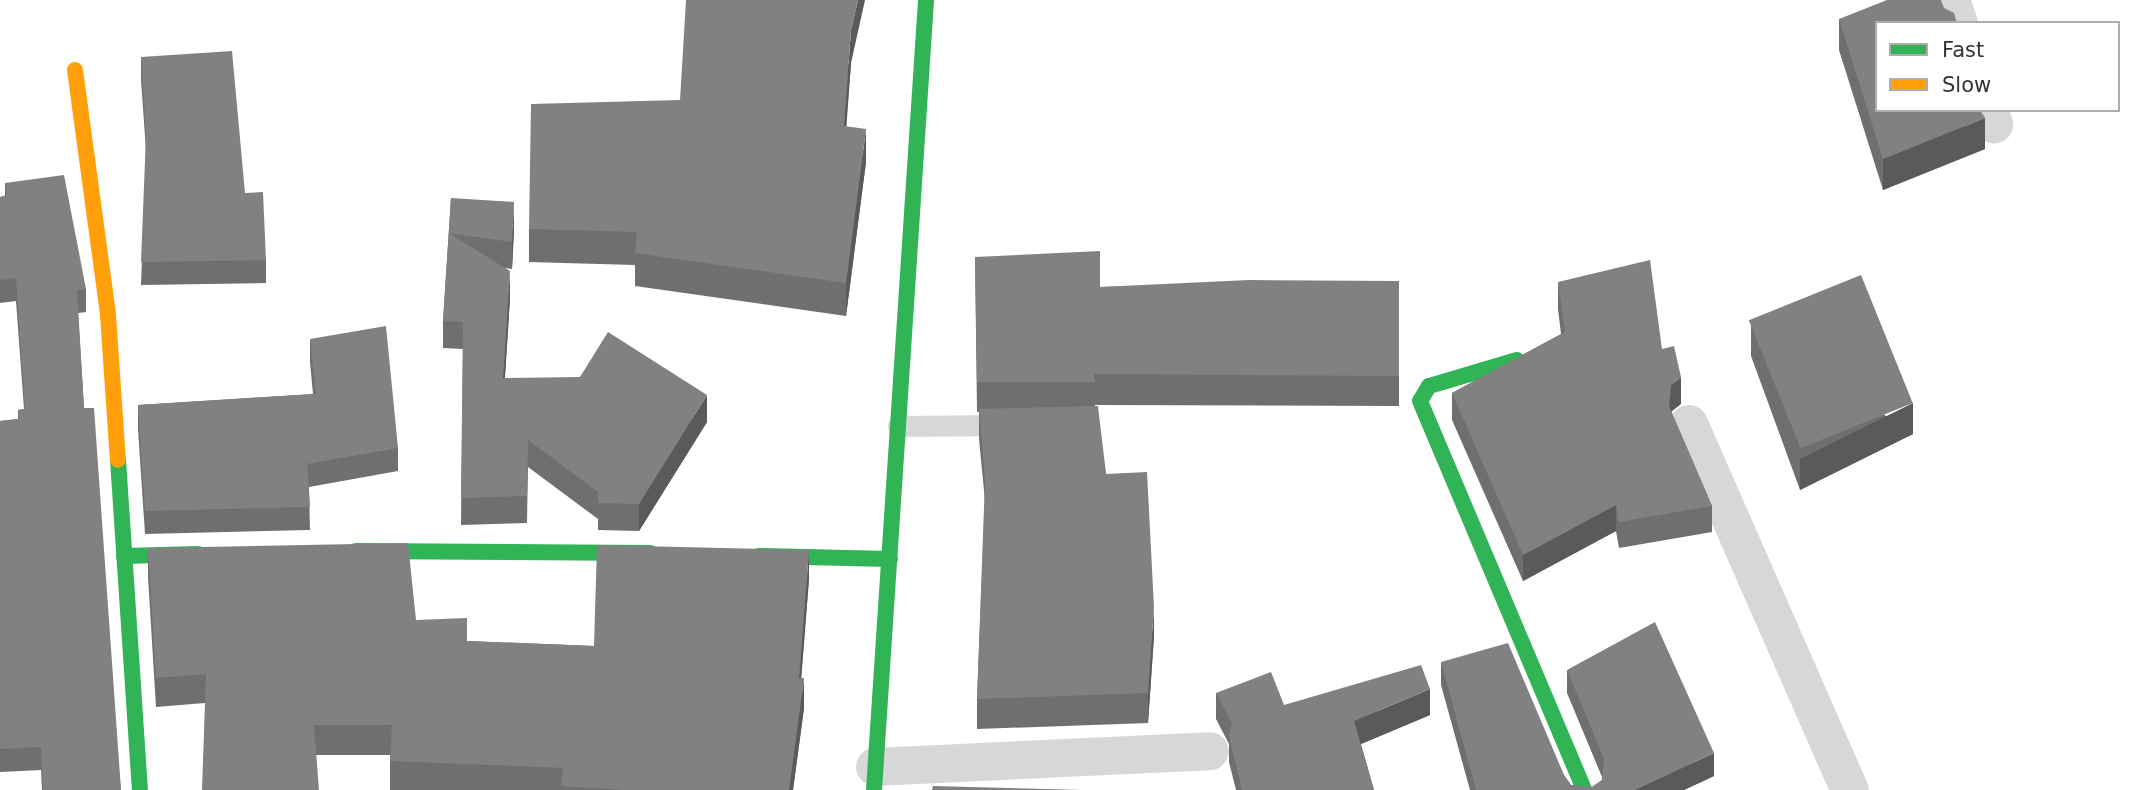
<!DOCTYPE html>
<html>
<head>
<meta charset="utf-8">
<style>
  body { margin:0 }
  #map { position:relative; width:2141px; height:790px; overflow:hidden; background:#fff; font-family:"DejaVu Sans",sans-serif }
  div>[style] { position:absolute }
  .lane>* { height:21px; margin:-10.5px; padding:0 10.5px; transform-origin:10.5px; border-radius:10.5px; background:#d7d7d7 }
  .street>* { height:38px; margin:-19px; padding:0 19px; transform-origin:19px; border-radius:19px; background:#d7d7d7 }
  .fast>* { height:16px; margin:-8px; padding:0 8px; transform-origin:8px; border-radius:8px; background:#30b455 }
  .slow>* { height:16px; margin:-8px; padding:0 8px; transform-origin:8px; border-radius:8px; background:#ff9f0a }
  .wall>* { inset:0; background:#6f6f6f }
  .shaded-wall>* { inset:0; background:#5a5a5a }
  .building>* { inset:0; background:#818181; transform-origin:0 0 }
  span { translate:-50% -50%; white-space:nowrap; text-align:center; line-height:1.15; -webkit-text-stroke:7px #fff; paint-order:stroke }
  .legend { position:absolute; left:1875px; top:21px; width:245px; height:91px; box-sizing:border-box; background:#fff; border:2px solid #adadad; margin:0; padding:9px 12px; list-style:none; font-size:21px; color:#333 }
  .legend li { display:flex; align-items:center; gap:14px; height:35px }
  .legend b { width:35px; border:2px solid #adadad }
</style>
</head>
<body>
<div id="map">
  <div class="lane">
    <div style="left:898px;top:426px;width:110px;rotate:-0.5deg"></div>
  </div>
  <div class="street">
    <div style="left:1951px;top:0;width:24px;rotate:71deg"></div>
    <div style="left:1990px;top:110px;width:15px;rotate:74deg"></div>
    <div style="left:1689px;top:424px;width:400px;rotate:66.3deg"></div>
    <div style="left:875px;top:767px;width:335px;rotate:-2.7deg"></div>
  </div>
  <div class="fast">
    <div style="left:1517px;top:360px;width:92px;rotate:163.5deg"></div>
    <div style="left:1429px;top:386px;width:17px;rotate:121deg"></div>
    <div style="left:1420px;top:401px;width:422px;rotate:67.1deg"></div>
    <div style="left:118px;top:460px;width:331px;rotate:86.2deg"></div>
    <div style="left:356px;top:551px;width:294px;rotate:0.4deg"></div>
    <div style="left:124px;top:556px;width:74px;rotate:-1.5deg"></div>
    <div style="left:759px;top:556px;width:131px;rotate:1.3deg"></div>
    <div style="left:874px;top:790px;width:792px;rotate:-86.23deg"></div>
  </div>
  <div class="slow">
    <div style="left:75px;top:70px;width:247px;rotate:82.3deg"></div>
    <div style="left:108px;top:315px;width:145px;rotate:86.1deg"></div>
  </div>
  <div class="wall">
    <div style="clip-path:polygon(1839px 19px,1877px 23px,1985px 149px,1883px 190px,1839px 50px)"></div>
    <div style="clip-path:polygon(141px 57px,245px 193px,266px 260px,266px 283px,141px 285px,146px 150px,141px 80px)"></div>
    <div style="clip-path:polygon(851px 63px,846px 127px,866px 162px,846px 316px,635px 286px,635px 265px,529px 262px,529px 229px,680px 100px)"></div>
    <div style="clip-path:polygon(5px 183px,86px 289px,86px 312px,78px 313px,84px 408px,121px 790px,42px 790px,41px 770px,0 772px,0 421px,18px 419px,18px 410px,24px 409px,16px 301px,0 303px,0 197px,5px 196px)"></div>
    <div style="clip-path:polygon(451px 198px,514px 229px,512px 269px,505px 268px,510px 298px,505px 378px,707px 422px,639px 531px,598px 530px,598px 519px,528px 467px,527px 523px,461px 525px,463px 349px,443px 348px,443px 321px)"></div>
    <div style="clip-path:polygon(975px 257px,1100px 287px,1399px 281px,1399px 406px,1095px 405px,1106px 474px,1154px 636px,1148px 723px,977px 729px,977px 699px,985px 501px,979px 439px,979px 412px,977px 412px)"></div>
    <div style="clip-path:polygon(1558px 282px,1662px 349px,1681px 404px,1671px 411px,1712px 506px,1712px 532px,1619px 548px,1616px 531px,1523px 581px,1452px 420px,1452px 393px,1561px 334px,1558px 309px)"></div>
    <div style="clip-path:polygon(1751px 325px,1913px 434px,1800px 490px,1751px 356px)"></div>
    <div style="clip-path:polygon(310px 339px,398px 448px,398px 471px,309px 487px,310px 530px,145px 534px,138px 429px,138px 405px,313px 394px,310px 362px)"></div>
    <div style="clip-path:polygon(148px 548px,416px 620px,467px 641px,594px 646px,809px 579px,801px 678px,804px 708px,793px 790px,390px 790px,390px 755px,316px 755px,205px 703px,156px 707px,148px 577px)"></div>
    <div style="clip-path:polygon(1441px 662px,1564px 775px,1571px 785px,1592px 787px,1602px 780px,1602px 777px,1567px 693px,1567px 670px,1714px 776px,1684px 790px,1470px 790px,1441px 685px)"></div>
    <div style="clip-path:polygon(1216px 693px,1284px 705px,1430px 715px,1361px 744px,1374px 790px,1236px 790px,1229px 762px,1229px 744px,1216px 719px)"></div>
  </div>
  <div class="shaded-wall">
    <div style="clip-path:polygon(858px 0,865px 0,851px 63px,844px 159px,844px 126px,851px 30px)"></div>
    <div style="clip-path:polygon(1985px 118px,1985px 149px,1883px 190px,1883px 159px)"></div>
    <div style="clip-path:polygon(866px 129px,866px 162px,846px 316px,846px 283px)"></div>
    <div style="clip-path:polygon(514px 202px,514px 229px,512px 269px,512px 242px)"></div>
    <div style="clip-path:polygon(510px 271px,510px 298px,503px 405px,503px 378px)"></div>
    <div style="clip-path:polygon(1681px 377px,1681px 404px,1671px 412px,1669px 406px,1671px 385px)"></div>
    <div style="clip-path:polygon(707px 395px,707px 422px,639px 531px,639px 504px)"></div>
    <div style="clip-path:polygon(1913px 403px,1913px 434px,1800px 490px,1800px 459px)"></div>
    <div style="clip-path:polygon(1616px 505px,1616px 531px,1523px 581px,1523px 555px)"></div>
    <div style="clip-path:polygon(809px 550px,809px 579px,799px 707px,799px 678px)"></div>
    <div style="clip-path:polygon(1154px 607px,1154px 636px,1148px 723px,1148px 693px)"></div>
    <div style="clip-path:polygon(804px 678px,804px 708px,793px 790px,789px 790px)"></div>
    <div style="clip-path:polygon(1430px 689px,1430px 715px,1354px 747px,1354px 721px)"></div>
    <div style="clip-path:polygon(1714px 753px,1714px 776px,1684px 790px,1635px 790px)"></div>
  </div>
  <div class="building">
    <div style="clip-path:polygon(686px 0,858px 0,851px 30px,844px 126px,866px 129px,846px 283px,635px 253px,637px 232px,529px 229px,531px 104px,680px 100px)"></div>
    <div style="clip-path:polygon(1887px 0,1941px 0,1944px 8px,1954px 13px,1957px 23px,1877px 23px,1877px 110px,1980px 110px,1985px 118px,1883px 159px,1839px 19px)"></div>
    <div style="clip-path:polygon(232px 51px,245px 193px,263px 192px,266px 260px,141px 262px,146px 135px,141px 57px)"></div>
    <div style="clip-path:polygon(64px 175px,86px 289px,77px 290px,84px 408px,94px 408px,121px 790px,43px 790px,41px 747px,0 749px,0 421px,19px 419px,18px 410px,25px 409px,16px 278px,0 280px,0 197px,7px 195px,5px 183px)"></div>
    <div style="clip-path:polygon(451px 198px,514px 202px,512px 242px,449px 233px,510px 271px,503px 378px,580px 377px,608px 332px,707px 395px,639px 504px,598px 503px,598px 492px,528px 440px,527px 496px,461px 498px,463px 322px,443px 321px)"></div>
    <div style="clip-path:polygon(1100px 251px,1100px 287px,1249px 280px,1399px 281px,1399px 376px,1094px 374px,1095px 382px,977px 382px,975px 257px)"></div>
    <div style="clip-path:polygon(1650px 260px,1662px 349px,1674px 346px,1681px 377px,1671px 385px,1669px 406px,1712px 506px,1619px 522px,1616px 505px,1523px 555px,1452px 393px,1565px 332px,1558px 282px)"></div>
    <div style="left:1861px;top:275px;width:138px;height:121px;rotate:68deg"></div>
    <div style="clip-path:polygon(386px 326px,398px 448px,307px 464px,310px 507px,145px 511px,138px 405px,316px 394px,310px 339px)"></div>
    <div style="clip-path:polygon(1098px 406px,1106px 474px,1147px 472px,1154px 607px,1148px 693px,977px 699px,985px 480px,979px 409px)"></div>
    <div style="clip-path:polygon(408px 543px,416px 620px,467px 618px,467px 641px,594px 646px,597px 545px,809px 550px,799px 678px,804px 678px,789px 790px,623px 790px,561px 786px,563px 768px,390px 761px,392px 725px,314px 725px,319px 790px,202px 790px,206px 674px,156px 678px,148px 548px)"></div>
    <div style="clip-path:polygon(1655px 622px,1714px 753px,1635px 790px,1476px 790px,1441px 662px,1508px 643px,1564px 775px,1571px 785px,1592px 787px,1602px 780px,1604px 759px,1567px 670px)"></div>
    <div style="clip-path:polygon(1421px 665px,1430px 689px,1354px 721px,1374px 790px,1242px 790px,1229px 736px,1232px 723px,1216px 693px,1271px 672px,1284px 705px)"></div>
    <div style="clip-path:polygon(933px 786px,1083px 790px,932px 790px)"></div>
  </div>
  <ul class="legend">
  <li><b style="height:9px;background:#30b455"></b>Fast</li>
  <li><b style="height:9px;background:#ff9f0a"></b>Slow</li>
  </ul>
</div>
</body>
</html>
